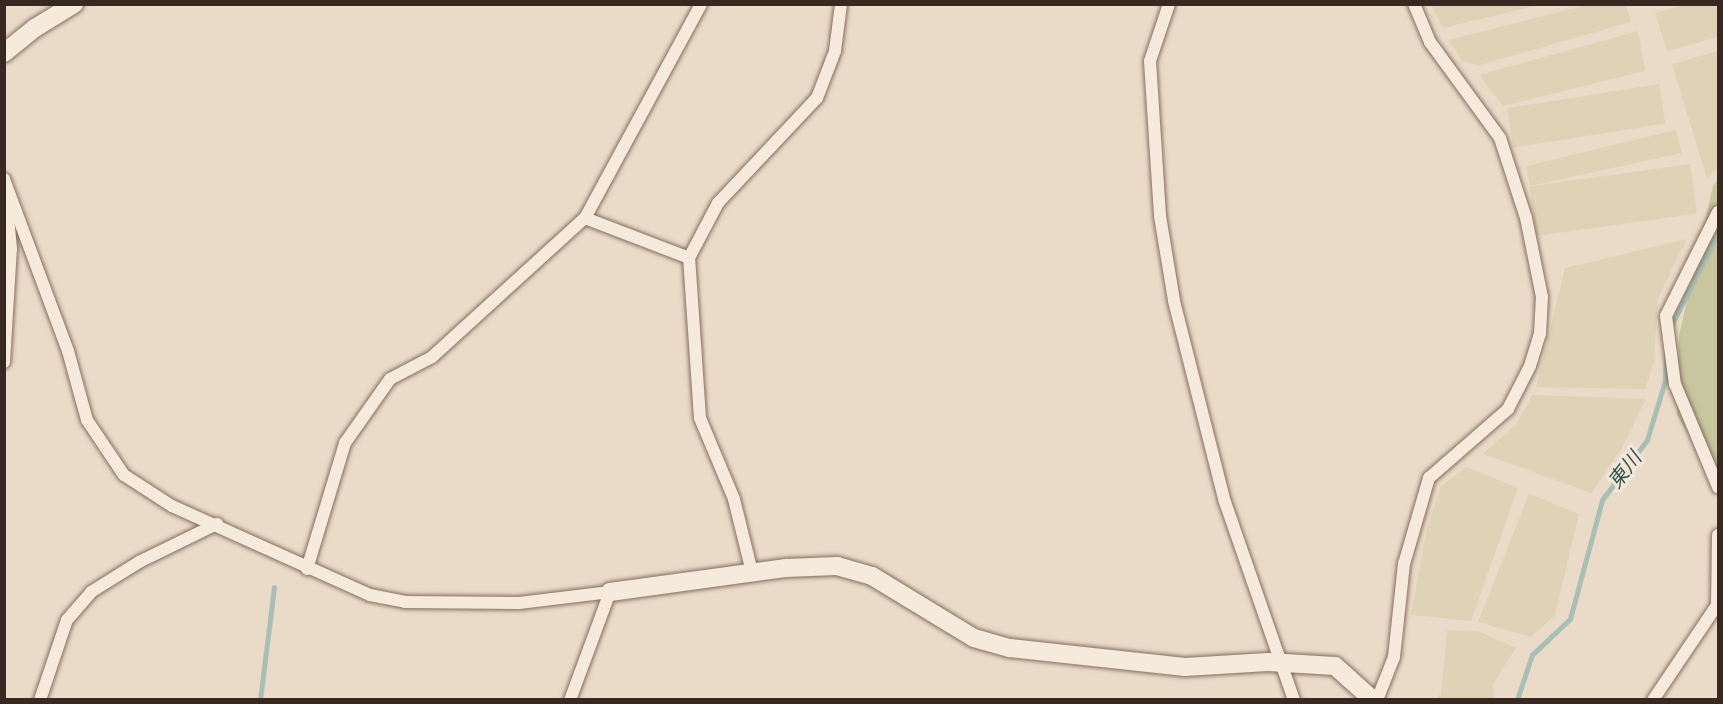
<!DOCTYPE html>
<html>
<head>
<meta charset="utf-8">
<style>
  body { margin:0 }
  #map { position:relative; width:1723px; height:704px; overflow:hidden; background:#eadbc9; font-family:"Times New Roman","Noto Sans JP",serif }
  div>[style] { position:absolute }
  .farmland>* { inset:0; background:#dfd3b7; transform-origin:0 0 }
  .green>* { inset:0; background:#c7c69e }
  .stream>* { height:4.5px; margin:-2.25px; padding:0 2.25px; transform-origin:2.25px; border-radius:2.25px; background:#a9bfb5 }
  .roads { filter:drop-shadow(0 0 2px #846e5f) drop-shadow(0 0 2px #846e5f) }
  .street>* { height:12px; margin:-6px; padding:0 6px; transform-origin:6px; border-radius:6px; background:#f5eadb }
  .secondary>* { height:18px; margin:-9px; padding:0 9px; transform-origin:9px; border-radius:9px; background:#f5eadb }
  span { translate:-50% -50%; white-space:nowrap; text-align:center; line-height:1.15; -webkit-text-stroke:6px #f2e7d8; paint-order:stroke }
  .water-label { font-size:20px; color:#32554d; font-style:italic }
  .frame { position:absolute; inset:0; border:6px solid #372921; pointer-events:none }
</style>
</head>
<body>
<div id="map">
  <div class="farmland">
    <div style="clip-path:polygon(1689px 4px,1718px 5px,1718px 37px,1667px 51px,1655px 13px)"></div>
    <div style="clip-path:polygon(1431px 5px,1539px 5px,1443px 28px)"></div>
    <div style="clip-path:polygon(1585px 5px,1626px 5px,1631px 22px,1480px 65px,1462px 62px,1449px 40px)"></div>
    <div style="clip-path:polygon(1638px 31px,1645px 71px,1503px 106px,1479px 75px)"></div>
    <div style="clip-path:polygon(1718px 51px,1718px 167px,1707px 179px,1672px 64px)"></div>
    <div style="left:1659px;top:84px;width:40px;height:154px;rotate:81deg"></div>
    <div style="clip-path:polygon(1676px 130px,1682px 153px,1530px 186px,1526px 166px)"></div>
    <div style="left:1690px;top:164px;width:50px;height:162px;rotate:82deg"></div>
    <div style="clip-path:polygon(1687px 239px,1658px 298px,1654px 362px,1645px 389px,1536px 387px,1565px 268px)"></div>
    <div style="clip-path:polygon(1532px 395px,1646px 399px,1622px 448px,1591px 493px,1483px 454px,1517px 423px)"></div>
    <div style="clip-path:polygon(1466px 467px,1518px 488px,1471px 621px,1411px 615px,1426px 533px,1441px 486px)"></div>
    <div style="clip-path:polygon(1529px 494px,1579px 514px,1555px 615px,1531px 637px,1478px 622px)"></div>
    <div style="clip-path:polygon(1447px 630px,1478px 631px,1516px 648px,1493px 684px,1494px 699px,1436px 699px,1441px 693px)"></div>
  </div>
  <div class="green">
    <div style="clip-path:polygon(1718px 179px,1718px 484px,1677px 415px,1679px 336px,1713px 186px)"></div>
  </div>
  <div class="stream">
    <div style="left:1671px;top:326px;width:104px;rotate:-63.2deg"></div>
    <div style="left:260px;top:700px;width:113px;rotate:-82.9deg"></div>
    <div style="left:1517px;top:700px;width:47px;rotate:-71.6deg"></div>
    <div style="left:1532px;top:655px;width:52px;rotate:-43.5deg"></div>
    <div style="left:1570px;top:619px;width:123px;rotate:-74.9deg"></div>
    <div style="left:1602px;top:500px;width:75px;rotate:-53.1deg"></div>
    <div style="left:1647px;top:440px;width:62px;rotate:-73deg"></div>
    <div style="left:1665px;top:381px;width:38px;rotate:-88deg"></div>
  </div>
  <div class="roads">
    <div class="street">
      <div style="left:1169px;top:4px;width:60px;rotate:108.4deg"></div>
      <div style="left:1150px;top:61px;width:155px;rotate:86.3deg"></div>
      <div style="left:1160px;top:216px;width:86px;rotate:80.6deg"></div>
      <div style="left:1174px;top:301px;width:207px;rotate:75.8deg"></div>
      <div style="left:1225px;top:502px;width:210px;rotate:70.8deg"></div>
      <div style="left:4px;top:179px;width:184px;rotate:69.6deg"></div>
      <div style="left:68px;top:351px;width:72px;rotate:74.6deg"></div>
      <div style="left:87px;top:420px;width:66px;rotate:56.1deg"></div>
      <div style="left:124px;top:475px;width:57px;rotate:32.9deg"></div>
      <div style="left:172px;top:506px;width:217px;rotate:24.2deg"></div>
      <div style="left:370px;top:595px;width:36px;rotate:11deg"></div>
      <div style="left:405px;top:602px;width:114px;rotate:0.5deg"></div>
      <div style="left:519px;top:603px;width:92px;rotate:-6.9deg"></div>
      <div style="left:610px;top:592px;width:115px;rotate:110.3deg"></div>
      <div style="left:1718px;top:212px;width:116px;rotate:116.6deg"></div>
      <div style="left:1666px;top:316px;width:69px;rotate:82.5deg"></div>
      <div style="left:1675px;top:384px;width:112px;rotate:67.3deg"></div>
      <div style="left:585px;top:218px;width:111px;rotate:21deg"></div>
      <div style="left:4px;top:362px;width:113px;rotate:-86.5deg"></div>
      <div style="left:11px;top:249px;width:54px;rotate:-95.3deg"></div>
      <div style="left:307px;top:569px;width:132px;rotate:-73.2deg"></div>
      <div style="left:345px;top:443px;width:78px;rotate:-54.9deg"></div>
      <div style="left:390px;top:379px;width:47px;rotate:-27.6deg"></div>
      <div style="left:432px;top:357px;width:207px;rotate:-42.3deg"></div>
      <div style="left:585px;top:218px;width:243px;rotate:-61.5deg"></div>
      <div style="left:752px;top:572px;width:75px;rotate:-103.9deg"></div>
      <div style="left:734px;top:499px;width:88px;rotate:-112.8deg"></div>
      <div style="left:700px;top:418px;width:160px;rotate:-93.9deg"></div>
      <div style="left:689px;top:258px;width:62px;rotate:-62.2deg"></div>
      <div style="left:718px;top:203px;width:144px;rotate:-46.7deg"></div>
      <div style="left:817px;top:98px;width:50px;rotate:-69deg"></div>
      <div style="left:835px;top:51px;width:47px;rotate:-82.7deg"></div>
      <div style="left:40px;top:700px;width:84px;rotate:-71.4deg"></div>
      <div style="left:67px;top:620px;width:37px;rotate:-49deg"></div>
      <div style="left:91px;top:592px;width:57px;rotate:-32deg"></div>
      <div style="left:139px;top:562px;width:87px;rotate:-26deg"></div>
      <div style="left:1377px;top:700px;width:46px;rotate:-68.4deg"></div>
      <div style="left:1394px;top:657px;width:94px;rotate:-83.9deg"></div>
      <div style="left:1404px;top:564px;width:90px;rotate:-73.8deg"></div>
      <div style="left:1429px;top:478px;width:105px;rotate:-41.1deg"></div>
      <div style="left:1508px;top:409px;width:48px;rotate:-62.9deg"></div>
      <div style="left:1530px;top:366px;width:34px;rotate:-73deg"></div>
      <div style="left:1540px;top:334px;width:37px;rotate:-87deg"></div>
      <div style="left:1542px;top:297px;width:81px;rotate:-101.4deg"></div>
      <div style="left:1526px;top:218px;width:84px;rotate:-108deg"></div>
      <div style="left:1500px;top:138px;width:119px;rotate:-126.1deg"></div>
      <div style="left:1430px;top:42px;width:41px;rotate:-112.8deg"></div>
      <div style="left:1653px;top:700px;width:115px;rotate:-56deg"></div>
      <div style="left:1717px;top:605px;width:70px;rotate:-89.2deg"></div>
    </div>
    <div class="secondary">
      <div style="left:4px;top:53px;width:40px;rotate:-39deg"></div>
      <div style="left:35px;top:28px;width:46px;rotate:-31.6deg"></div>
      <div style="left:610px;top:592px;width:178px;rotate:-7.8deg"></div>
      <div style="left:786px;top:568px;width:51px;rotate:-2.2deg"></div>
      <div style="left:837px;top:566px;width:36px;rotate:16deg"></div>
      <div style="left:872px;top:576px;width:119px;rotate:31.3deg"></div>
      <div style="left:974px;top:638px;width:37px;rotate:16deg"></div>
      <div style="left:1010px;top:648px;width:176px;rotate:6.2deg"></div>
      <div style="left:1185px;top:667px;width:83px;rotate:-3.4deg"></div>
      <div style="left:1268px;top:662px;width:67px;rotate:3.4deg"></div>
      <div style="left:1335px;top:666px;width:51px;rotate:41.8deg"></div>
    </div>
  </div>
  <div class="water-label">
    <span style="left:1625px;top:470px;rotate:-52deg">東川</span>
  </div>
  <div class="frame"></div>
</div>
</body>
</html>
